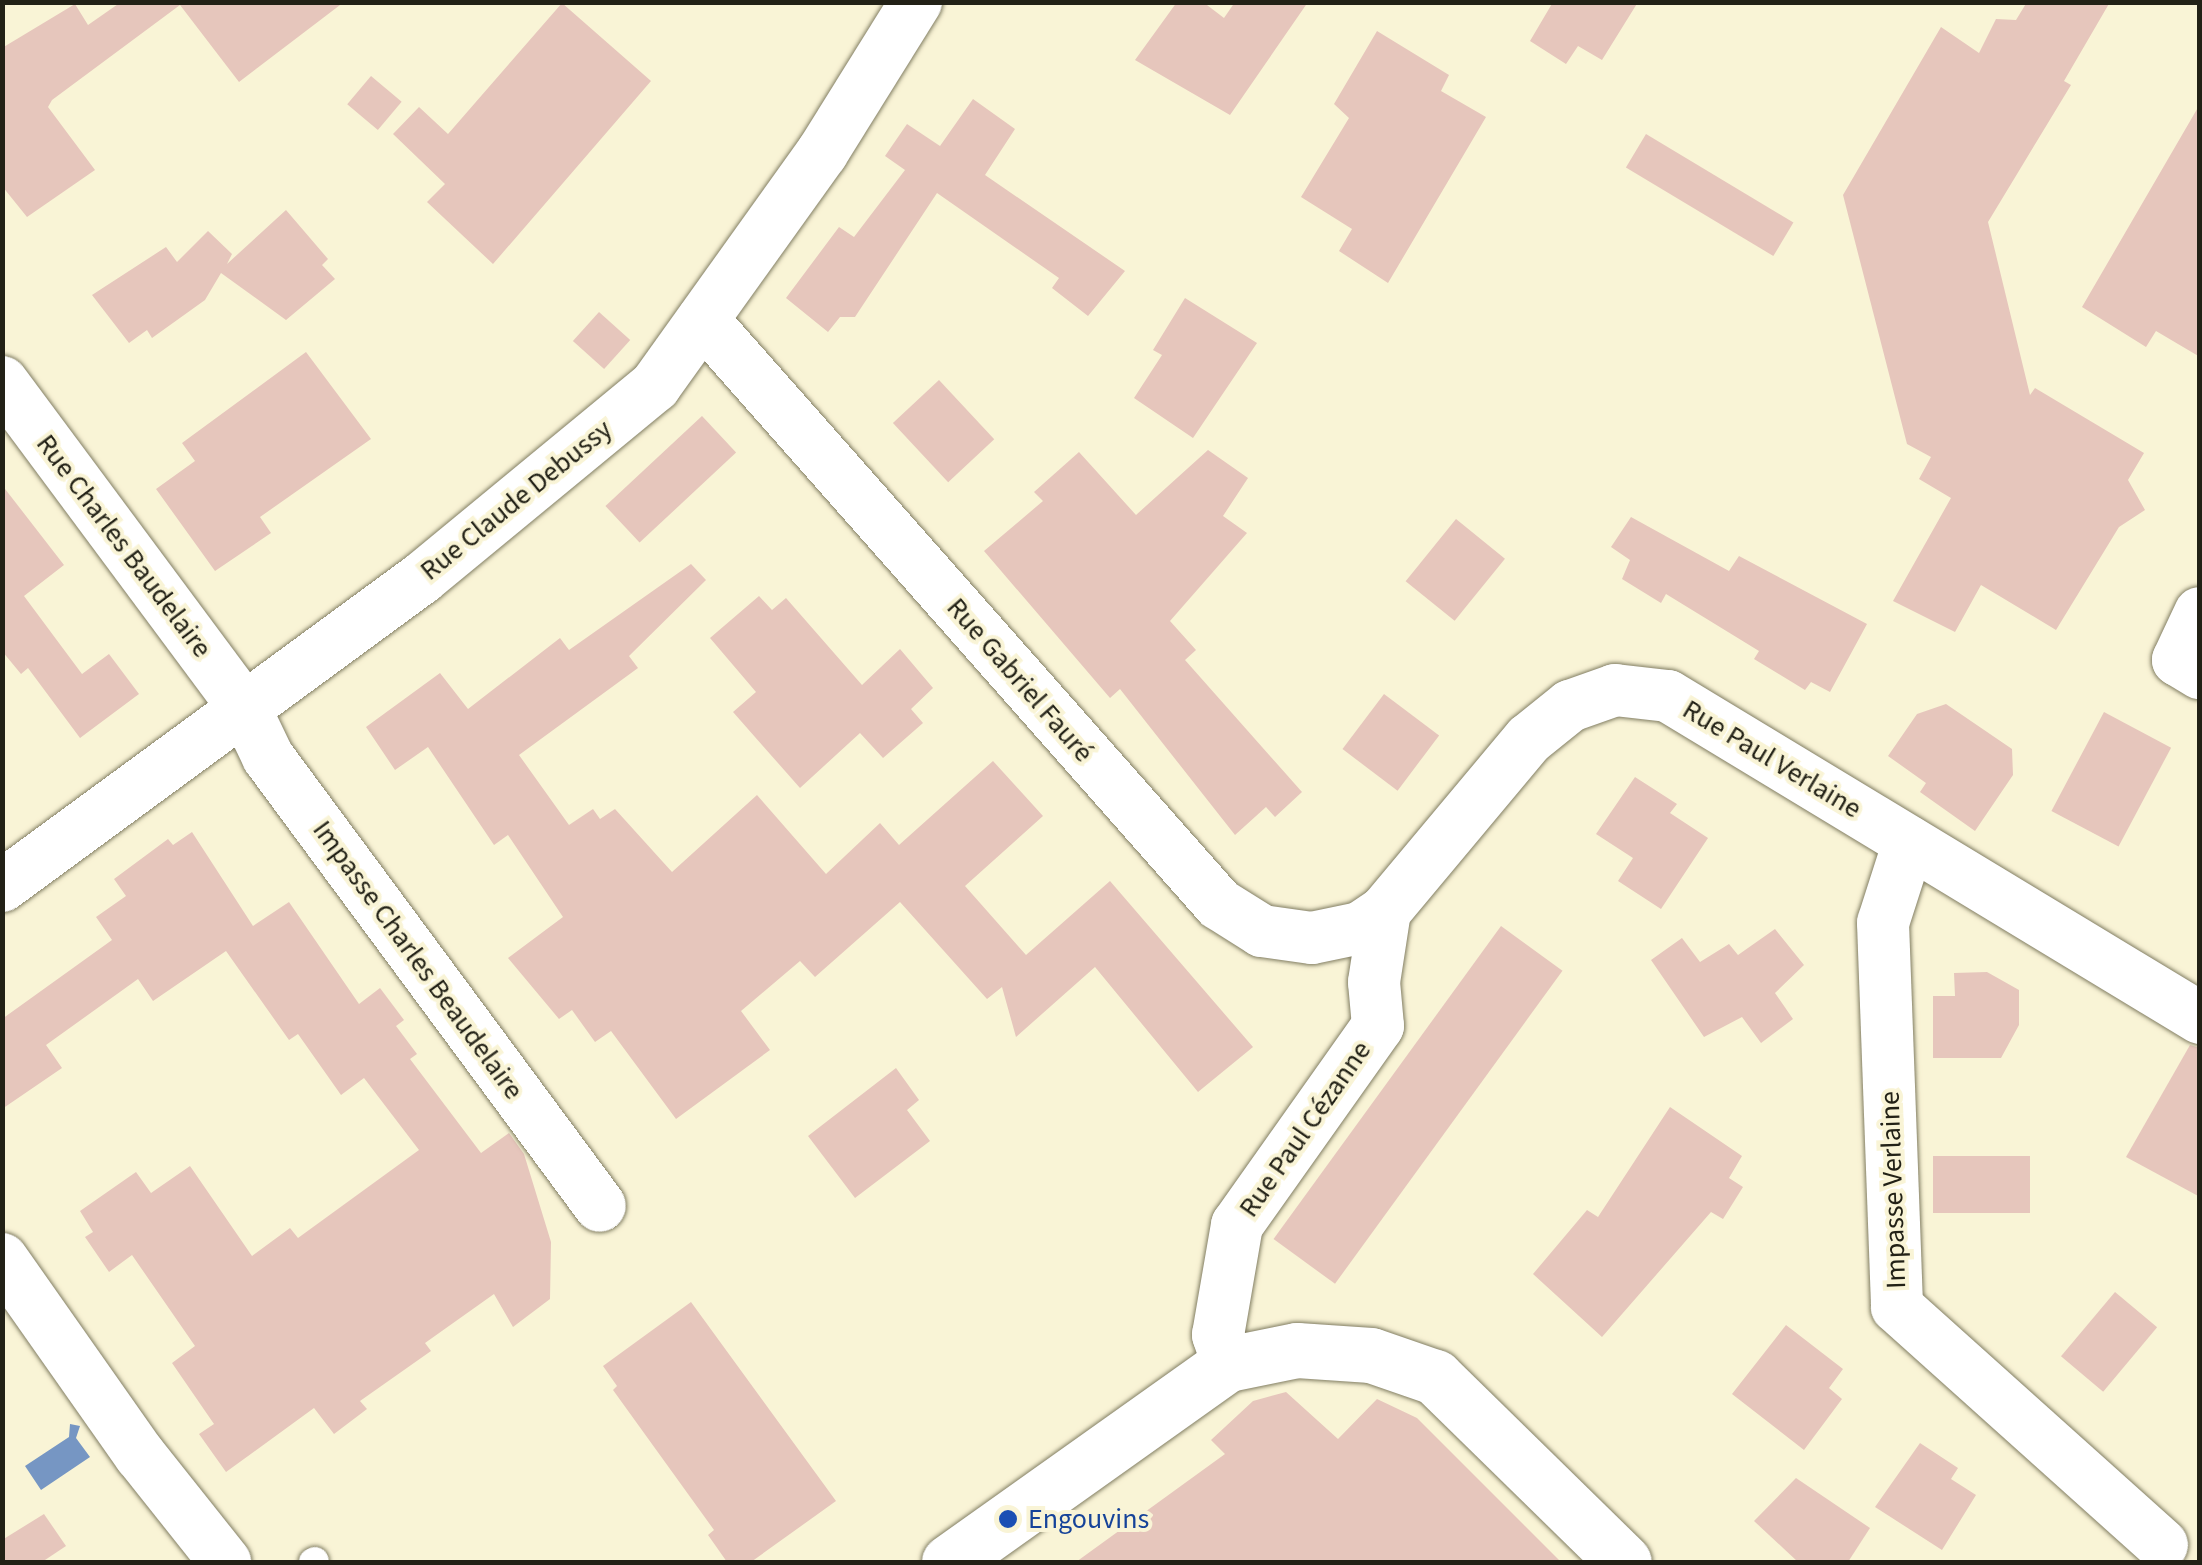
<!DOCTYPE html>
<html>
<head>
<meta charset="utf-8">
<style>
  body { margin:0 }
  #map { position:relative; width:2202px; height:1565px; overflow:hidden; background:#f9f4d6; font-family:"Source Sans 3",sans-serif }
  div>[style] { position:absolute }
  .water>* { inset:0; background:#7696c3 }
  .building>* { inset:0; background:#e6c6bc; transform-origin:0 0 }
  .roads { filter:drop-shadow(0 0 2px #827e63) drop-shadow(0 0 2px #827e63) }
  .lane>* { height:28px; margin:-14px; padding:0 14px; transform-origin:14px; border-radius:14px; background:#fff }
  .street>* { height:52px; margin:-26px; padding:0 26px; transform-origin:26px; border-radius:26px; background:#fff }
  .secondary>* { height:55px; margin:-27.5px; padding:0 27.5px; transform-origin:27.5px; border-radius:27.5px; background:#fff }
  .dots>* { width:28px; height:28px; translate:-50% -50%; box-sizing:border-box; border:5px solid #f9f4d6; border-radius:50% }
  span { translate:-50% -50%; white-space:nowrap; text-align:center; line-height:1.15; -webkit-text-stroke:8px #f9f4d6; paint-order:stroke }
  .street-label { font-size:28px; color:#222116 }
  .transit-label { font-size:28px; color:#164399 }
  .left { translate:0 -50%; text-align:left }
  .frame { position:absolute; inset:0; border:5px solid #222116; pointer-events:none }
</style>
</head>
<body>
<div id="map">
  <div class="water">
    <div style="clip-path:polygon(70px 1424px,80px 1426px,76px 1438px,90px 1457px,41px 1490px,25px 1466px,69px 1437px)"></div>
  </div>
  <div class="building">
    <div style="clip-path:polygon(121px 2px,344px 2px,239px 82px,180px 5px,52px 100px,48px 107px,95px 170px,27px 217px,2px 186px,2px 48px,75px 4px,88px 25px)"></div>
    <div style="clip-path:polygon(1177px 2px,1203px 2px,1224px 18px,1235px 2px,1308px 2px,1230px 115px,1135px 60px)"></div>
    <div style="clip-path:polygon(1553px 2px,1638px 2px,1602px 60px,1578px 46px,1566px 64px,1530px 41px)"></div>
    <div style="clip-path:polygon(2027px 2px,2110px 2px,2064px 81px,2071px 85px,1988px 222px,2030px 395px,2035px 388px,2144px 453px,2128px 480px,2145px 510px,2119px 527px,2056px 630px,1981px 585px,1955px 632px,1893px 601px,1951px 498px,1919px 479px,1931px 457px,1907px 444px,1843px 195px,1941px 27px,1979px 53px,1996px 19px,2016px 20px)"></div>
    <div style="clip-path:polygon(562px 3px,651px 81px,493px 264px,427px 202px,445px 184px,393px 134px,419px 107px,448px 134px)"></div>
    <div style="clip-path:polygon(1377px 31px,1449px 75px,1441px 91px,1486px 117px,1388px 283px,1339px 251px,1352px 229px,1301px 197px,1349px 118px,1334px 104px)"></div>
    <div style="left:371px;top:76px;width:40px;height:37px;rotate:40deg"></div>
    <div style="clip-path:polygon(973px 99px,1015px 129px,985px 175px,1125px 271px,1088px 316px,1052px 288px,1059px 278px,937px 193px,855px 317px,840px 317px,828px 332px,786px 298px,839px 227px,854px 237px,905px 170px,885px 156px,907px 124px,940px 146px)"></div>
    <div style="clip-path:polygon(2200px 104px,2200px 357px,2156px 331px,2146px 347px,2082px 307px)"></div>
    <div style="left:1646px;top:134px;width:172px;height:39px;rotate:31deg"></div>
    <div style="clip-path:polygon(286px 210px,328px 259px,322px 265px,335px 279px,286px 320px,221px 273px,205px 300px,152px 338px,147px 330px,129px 343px,92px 295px,166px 247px,177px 262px,208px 231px,232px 254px,227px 264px)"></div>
    <div style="clip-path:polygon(1185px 298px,1257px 343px,1193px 438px,1134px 398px,1162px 355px,1153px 350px)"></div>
    <div style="left:599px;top:312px;width:42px;height:39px;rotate:42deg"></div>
    <div style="clip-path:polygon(306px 352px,371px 439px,260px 517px,271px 533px,215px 571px,156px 489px,195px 461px,182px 443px)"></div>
    <div style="left:939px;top:380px;width:81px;height:63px;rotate:47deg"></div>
    <div style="left:702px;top:416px;width:50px;height:132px;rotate:47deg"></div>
    <div style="clip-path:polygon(1208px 450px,1248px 478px,1223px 516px,1247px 533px,1170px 621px,1196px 650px,1185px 660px,1302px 792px,1275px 817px,1266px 807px,1235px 835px,1120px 689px,1110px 698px,984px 551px,1043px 501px,1034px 492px,1079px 452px,1136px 515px)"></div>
    <div style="clip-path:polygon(2px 485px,64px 565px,24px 596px,82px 674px,109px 654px,139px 694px,80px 738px,28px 668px,21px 674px,2px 651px)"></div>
    <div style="clip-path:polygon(1631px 517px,1729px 571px,1739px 556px,1867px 624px,1830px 692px,1811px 682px,1805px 690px,1754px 659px,1759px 651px,1666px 594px,1661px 603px,1622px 579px,1630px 560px,1611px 547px)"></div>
    <div style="left:1456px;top:519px;width:63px;height:80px;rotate:39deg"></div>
    <div style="clip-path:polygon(691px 564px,706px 580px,629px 656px,638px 668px,519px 755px,569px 825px,593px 809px,600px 819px,615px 809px,672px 872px,757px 795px,826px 874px,880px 823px,899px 845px,993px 761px,1043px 816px,965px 886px,1026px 955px,1110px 881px,1253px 1047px,1198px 1092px,1095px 967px,1016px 1037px,1002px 987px,987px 999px,900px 902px,815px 977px,800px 961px,741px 1011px,770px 1050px,676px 1119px,611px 1031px,595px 1042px,572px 1010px,559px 1019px,508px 958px,563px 917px,508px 835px,494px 845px,428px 747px,395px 770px,366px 727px,440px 673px,468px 709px,560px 638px,569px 650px)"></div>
    <div style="clip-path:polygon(759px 596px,772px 610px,786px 598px,862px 685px,900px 649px,933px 688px,911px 709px,923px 723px,883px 758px,860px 733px,800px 788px,733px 712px,756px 692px,710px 638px)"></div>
    <div style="left:1384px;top:694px;width:69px;height:69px;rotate:37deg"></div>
    <div style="clip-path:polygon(1946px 704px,2012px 749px,2013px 775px,1975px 831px,1920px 792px,1926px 783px,1888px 756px,1917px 714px)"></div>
    <div style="left:2104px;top:712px;width:76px;height:112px;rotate:28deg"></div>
    <div style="clip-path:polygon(1635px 777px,1677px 804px,1670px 813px,1708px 838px,1661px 909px,1618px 881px,1633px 858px,1596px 834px)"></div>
    <div style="clip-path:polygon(192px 832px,253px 926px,289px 902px,359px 1004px,380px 988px,404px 1020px,396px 1026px,417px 1054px,410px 1059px,481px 1153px,509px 1133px,524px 1154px,551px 1242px,550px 1299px,513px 1327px,494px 1294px,425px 1343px,431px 1351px,360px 1401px,367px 1409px,334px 1434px,314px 1408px,226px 1472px,199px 1434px,214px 1424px,172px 1363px,195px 1346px,132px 1255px,109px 1272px,85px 1237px,93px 1232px,80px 1211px,136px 1172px,151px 1193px,190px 1166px,252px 1256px,290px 1228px,298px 1238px,419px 1150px,364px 1078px,341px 1095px,298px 1034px,289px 1040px,226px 951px,153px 1001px,138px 979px,46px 1045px,62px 1068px,2px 1109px,2px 1019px,112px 940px,96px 917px,126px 896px,114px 879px,168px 839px,173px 845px)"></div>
    <div style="left:1501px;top:926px;width:76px;height:387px;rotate:36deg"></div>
    <div style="clip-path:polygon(1775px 929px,1804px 965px,1775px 993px,1793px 1019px,1761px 1043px,1742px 1017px,1704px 1037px,1651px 960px,1682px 938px,1700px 962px,1729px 944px,1738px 955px)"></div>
    <div style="clip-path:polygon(1987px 972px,2019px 990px,2019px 1025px,2001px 1058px,1933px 1058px,1933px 996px,1955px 996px,1954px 973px)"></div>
    <div style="clip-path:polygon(2190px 1045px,2200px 1048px,2200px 1197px,2126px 1157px)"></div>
    <div style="clip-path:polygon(896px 1068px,919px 1100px,907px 1110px,930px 1141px,855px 1198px,808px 1136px)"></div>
    <div style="clip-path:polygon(1670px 1107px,1742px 1156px,1729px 1178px,1743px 1187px,1723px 1219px,1711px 1212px,1602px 1337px,1533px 1274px,1587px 1210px,1598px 1217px)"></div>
    <div style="left:2030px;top:1156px;width:57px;height:97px;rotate:90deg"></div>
    <div style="left:2115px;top:1292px;width:55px;height:84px;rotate:40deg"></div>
    <div style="clip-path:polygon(691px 1302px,836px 1501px,751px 1562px,727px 1562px,708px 1535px,714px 1530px,613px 1390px,617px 1386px,603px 1366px)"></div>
    <div style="clip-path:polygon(1786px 1325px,1843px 1369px,1829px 1388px,1842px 1399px,1804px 1450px,1732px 1394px)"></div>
    <div style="clip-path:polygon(1286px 1392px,1338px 1439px,1377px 1399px,1417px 1418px,1561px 1562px,1076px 1562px,1225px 1454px,1211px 1440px,1253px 1401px)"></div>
    <div style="clip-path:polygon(1920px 1443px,1958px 1468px,1951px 1479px,1976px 1495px,1942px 1550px,1875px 1507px)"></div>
    <div style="clip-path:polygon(1796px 1478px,1870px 1528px,1848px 1562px,1798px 1562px,1754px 1521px)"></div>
    <div style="clip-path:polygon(44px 1514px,66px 1546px,42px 1562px,2px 1562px,2px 1540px)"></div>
  </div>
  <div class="roads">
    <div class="lane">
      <div style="left:313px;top:1562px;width:2px;rotate:-27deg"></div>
    </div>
    <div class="street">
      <div style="left:703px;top:320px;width:779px;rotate:48.54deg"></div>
      <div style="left:1219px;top:904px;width:51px;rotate:32.1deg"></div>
      <div style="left:1262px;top:931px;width:50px;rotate:8deg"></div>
      <div style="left:1312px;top:938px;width:49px;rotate:-11.8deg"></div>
      <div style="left:1360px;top:928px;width:30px;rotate:-34deg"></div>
      <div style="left:1385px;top:911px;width:224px;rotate:-50.1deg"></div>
      <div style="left:1529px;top:739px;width:53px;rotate:-38.8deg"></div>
      <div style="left:1570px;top:706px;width:48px;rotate:-19.6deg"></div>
      <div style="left:1615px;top:690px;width:53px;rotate:6.5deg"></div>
      <div style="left:1668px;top:696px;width:622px;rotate:31.18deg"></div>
      <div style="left:2px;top:382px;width:407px;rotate:53.4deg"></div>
      <div style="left:245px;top:709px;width:53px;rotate:64.4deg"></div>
      <div style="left:268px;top:757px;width:558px;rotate:53.52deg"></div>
      <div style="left:2200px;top:613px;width:52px;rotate:115.1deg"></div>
      <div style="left:2178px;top:660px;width:26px;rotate:31deg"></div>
      <div style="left:1909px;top:842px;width:85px;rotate:107.8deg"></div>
      <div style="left:1883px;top:923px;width:384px;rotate:87.9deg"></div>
      <div style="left:1897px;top:1307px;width:356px;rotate:41.9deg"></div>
      <div style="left:2px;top:886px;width:521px;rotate:-36.25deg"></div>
      <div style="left:422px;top:578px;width:302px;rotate:-39.5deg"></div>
      <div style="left:655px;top:386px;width:287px;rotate:-54.4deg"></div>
      <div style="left:822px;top:153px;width:178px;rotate:-58.1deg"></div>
      <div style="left:2px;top:1259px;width:240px;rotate:54.9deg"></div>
      <div style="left:140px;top:1455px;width:137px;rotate:51.5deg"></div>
      <div style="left:1228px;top:1364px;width:31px;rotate:-109deg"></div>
      <div style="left:1218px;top:1335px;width:112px;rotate:-80.2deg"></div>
      <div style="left:1237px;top:1225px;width:244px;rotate:-54.7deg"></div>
      <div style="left:1378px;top:1026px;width:44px;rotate:-95.2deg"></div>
      <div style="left:1374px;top:982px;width:72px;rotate:-81.2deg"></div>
    </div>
    <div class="secondary">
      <div style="left:949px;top:1562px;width:342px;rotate:-35.4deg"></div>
      <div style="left:1228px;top:1364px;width:70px;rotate:-11.5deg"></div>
      <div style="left:1297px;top:1350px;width:74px;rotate:3.9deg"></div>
      <div style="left:1371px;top:1355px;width:68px;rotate:19deg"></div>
      <div style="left:1435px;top:1377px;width:264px;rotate:44.4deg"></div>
    </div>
  </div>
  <div class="dots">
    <div style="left:1008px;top:1519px;background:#1a4fb4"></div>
  </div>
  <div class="street-label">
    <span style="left:516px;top:500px;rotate:-39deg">Rue Claude Debussy</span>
    <span style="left:124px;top:546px;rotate:53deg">Rue Charles Baudelaire</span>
    <span style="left:1020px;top:680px;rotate:49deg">Rue Gabriel Fauré</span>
    <span style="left:1772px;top:759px;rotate:31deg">Rue Paul Verlaine</span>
    <span style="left:418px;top:960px;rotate:54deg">Impasse Charles Beaudelaire</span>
    <span style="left:1305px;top:1129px;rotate:-55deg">Rue Paul Cézanne</span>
    <span style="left:1893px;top:1190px;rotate:-92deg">Impasse Verlaine</span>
  </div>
  <div class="transit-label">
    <span class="left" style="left:1028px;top:1519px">Engouvins</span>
  </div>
  <div class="frame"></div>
</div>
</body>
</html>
